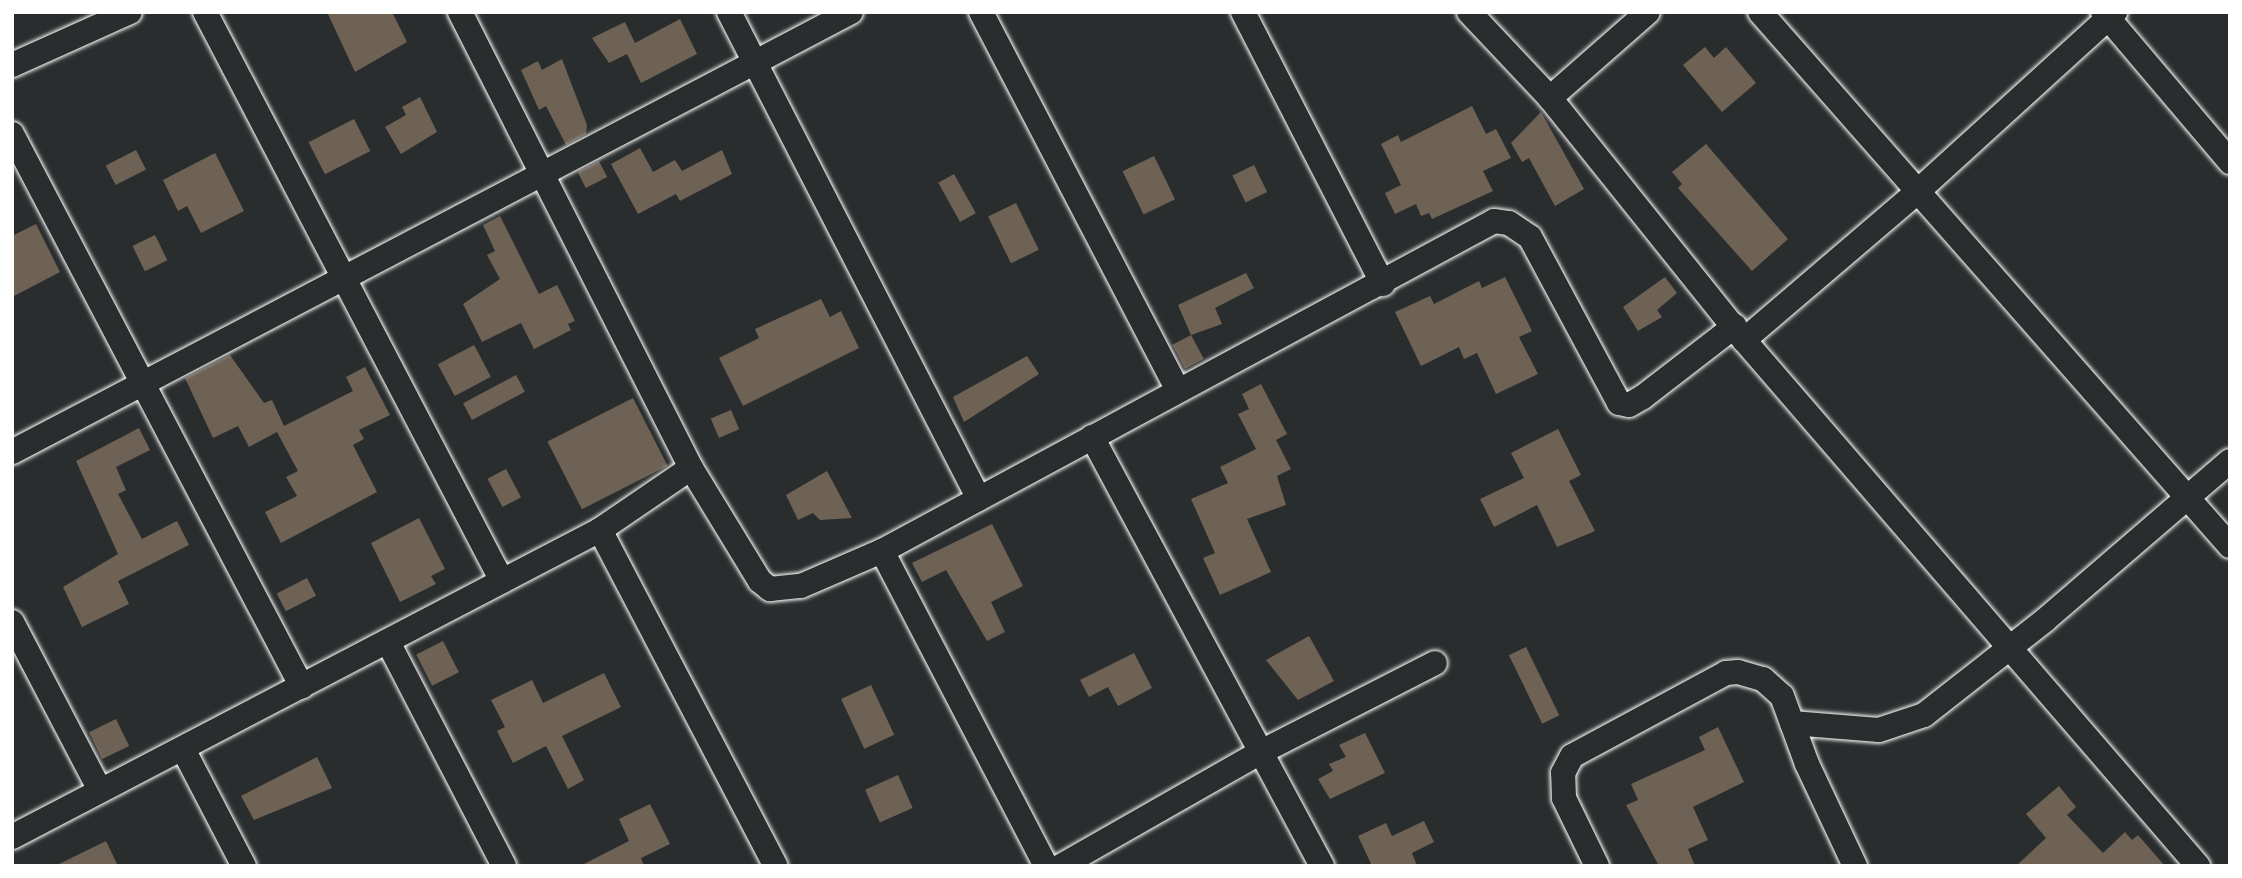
<!DOCTYPE html>
<html>
<head>
<meta charset="utf-8">
<style>
  body { margin:0 }
  #map { position:relative; width:2242px; height:878px; overflow:hidden; background:#2a2d2e; font-family:"Architects Daughter",sans-serif }
  div>[style] { position:absolute }
  .building>* { inset:0; background:#6e6255; transform-origin:0 0 }
  .roads { filter:drop-shadow(0 0 2px #fff) drop-shadow(0 0 2px #fff) }
  .street>* { height:24px; margin:-12px; padding:0 12px; transform-origin:12px; border-radius:12px; background:#2a2d2e }
  span { translate:-50% -50%; white-space:nowrap; text-align:center; line-height:1.15; -webkit-text-stroke:5px #2a2d2e; paint-order:stroke }
  .frame { position:absolute; inset:0; border:14px solid #fff; pointer-events:none }
</style>
</head>
<body>
<div id="map">
  <div class="building">
    <div style="clip-path:polygon(327px 12px,392px 12px,407px 42px,355px 72px)"></div>
    <div style="clip-path:polygon(680px 19px,697px 54px,641px 83px,627px 54px,609px 63px,592px 38px,625px 22px,635px 43px)"></div>
    <div style="clip-path:polygon(1705px 47px,1714px 58px,1726px 47px,1756px 83px,1722px 112px,1683px 65px)"></div>
    <div style="clip-path:polygon(562px 59px,587px 125px,586px 134px,566px 145px,546px 106px,539px 110px,521px 70px,538px 61px,542px 70px)"></div>
    <div style="clip-path:polygon(420px 97px,437px 132px,401px 154px,385px 127px,406px 115px,402px 107px)"></div>
    <div style="clip-path:polygon(1472px 106px,1486px 134px,1496px 129px,1511px 158px,1483px 171px,1493px 191px,1432px 219px,1429px 213px,1421px 216px,1416px 204px,1395px 214px,1385px 193px,1401px 185px,1381px 144px,1398px 135px,1401px 142px)"></div>
    <div style="clip-path:polygon(1541px 112px,1584px 189px,1555px 206px,1529px 158px,1522px 162px,1511px 143px)"></div>
    <div style="left:354px;top:119px;width:36px;height:51px;rotate:63deg"></div>
    <div style="clip-path:polygon(1706px 144px,1788px 239px,1752px 271px,1678px 188px,1682px 184px,1672px 172px)"></div>
    <div style="clip-path:polygon(640px 148px,653px 172px,675px 160px,682px 171px,722px 150px,732px 174px,680px 201px,676px 194px,638px 214px,611px 164px)"></div>
    <div style="left:136px;top:150px;width:22px;height:34px;rotate:63deg"></div>
    <div style="clip-path:polygon(215px 153px,244px 211px,201px 233px,187px 206px,178px 211px,163px 180px)"></div>
    <div style="left:1154px;top:156px;width:48px;height:35px;rotate:64deg"></div>
    <div style="left:599px;top:161px;width:18px;height:24px;rotate:63deg"></div>
    <div style="left:1254px;top:165px;width:30px;height:24px;rotate:64deg"></div>
    <div style="left:954px;top:174px;width:45px;height:18px;rotate:61deg"></div>
    <div style="left:1016px;top:203px;width:52px;height:31px;rotate:64deg"></div>
    <div style="clip-path:polygon(500px 216px,539px 294px,557px 285px,575px 321px,568px 324px,571px 330px,534px 349px,521px 323px,482px 342px,463px 304px,500px 279px,487px 255px,495px 251px,483px 225px)"></div>
    <div style="clip-path:polygon(36px 224px,60px 272px,12px 297px,12px 236px)"></div>
    <div style="left:155px;top:235px;width:28px;height:25px;rotate:64deg"></div>
    <div style="clip-path:polygon(1246px 273px,1254px 288px,1215px 308px,1222px 324px,1191px 335px,1178px 305px)"></div>
    <div style="clip-path:polygon(1505px 277px,1532px 331px,1519px 337px,1538px 374px,1496px 394px,1477px 353px,1464px 359px,1459px 347px,1421px 366px,1395px 312px,1430px 296px,1434px 304px,1479px 281px,1482px 288px)"></div>
    <div style="clip-path:polygon(1665px 277px,1677px 293px,1657px 310px,1662px 317px,1638px 331px,1623px 307px)"></div>
    <div style="clip-path:polygon(821px 299px,830px 317px,841px 311px,859px 348px,743px 406px,719px 358px,759px 338px,755px 329px)"></div>
    <div style="left:1191px;top:335px;width:27px;height:21px;rotate:62deg"></div>
    <div style="left:474px;top:345px;width:36px;height:41px;rotate:62deg"></div>
    <div style="clip-path:polygon(230px 355px,264px 403px,272px 400px,284px 426px,353px 391px,346px 377px,365px 367px,390px 415px,359px 430px,364px 439px,353px 445px,377px 492px,281px 543px,265px 512px,297px 496px,286px 477px,298px 471px,277px 432px,249px 447px,238px 426px,213px 438px,185px 378px)"></div>
    <div style="clip-path:polygon(1027px 356px,1039px 374px,964px 422px,953px 397px)"></div>
    <div style="left:516px;top:375px;width:19px;height:60px;rotate:62deg"></div>
    <div style="clip-path:polygon(1261px 384px,1287px 434px,1276px 440px,1291px 469px,1277px 476px,1286px 505px,1247px 519px,1271px 572px,1220px 595px,1203px 558px,1215px 553px,1191px 499px,1228px 483px,1220px 467px,1256px 449px,1238px 414px,1249px 409px,1242px 394px)"></div>
    <div style="left:633px;top:398px;width:76px;height:96px;rotate:63deg"></div>
    <div style="left:731px;top:410px;width:21px;height:22px;rotate:67deg"></div>
    <div style="clip-path:polygon(139px 428px,150px 450px,116px 467px,126px 490px,118px 494px,142px 539px,177px 521px,189px 545px,118px 581px,129px 604px,82px 627px,63px 587px,118px 554px,76px 461px)"></div>
    <div style="clip-path:polygon(1558px 429px,1581px 475px,1569px 481px,1595px 531px,1557px 547px,1537px 505px,1494px 527px,1480px 499px,1524px 478px,1511px 453px)"></div>
    <div style="left:506px;top:469px;width:32px;height:21px;rotate:62deg"></div>
    <div style="clip-path:polygon(827px 471px,852px 518px,820px 520px,813px 513px,798px 520px,786px 495px)"></div>
    <div style="clip-path:polygon(419px 518px,445px 569px,431px 576px,436px 584px,400px 602px,371px 543px)"></div>
    <div style="clip-path:polygon(992px 524px,1023px 586px,991px 602px,1005px 632px,987px 641px,946px 570px,922px 582px,912px 563px)"></div>
    <div style="left:307px;top:578px;width:20px;height:34px;rotate:63deg"></div>
    <div style="clip-path:polygon(1309px 636px,1334px 681px,1298px 700px,1266px 660px)"></div>
    <div style="left:443px;top:641px;width:35px;height:30px;rotate:63deg"></div>
    <div style="left:1526px;top:647px;width:76px;height:19px;rotate:64deg"></div>
    <div style="clip-path:polygon(1134px 653px,1152px 688px,1118px 706px,1108px 687px,1089px 697px,1080px 680px)"></div>
    <div style="clip-path:polygon(604px 673px,621px 707px,562px 736px,584px 780px,568px 789px,546px 746px,513px 763px,497px 731px,505px 727px,491px 700px,532px 680px,543px 703px)"></div>
    <div style="left:871px;top:685px;width:55px;height:33px;rotate:65deg"></div>
    <div style="left:116px;top:719px;width:30px;height:30px;rotate:64deg"></div>
    <div style="clip-path:polygon(1718px 727px,1744px 782px,1693px 807px,1708px 840px,1688px 849px,1695px 866px,1659px 866px,1626px 805px,1638px 800px,1631px 784px,1705px 750px,1699px 737px)"></div>
    <div style="clip-path:polygon(1365px 733px,1385px 773px,1330px 799px,1318px 779px,1333px 771px,1329px 764px,1346px 757px,1339px 745px)"></div>
    <div style="clip-path:polygon(317px 757px,332px 788px,254px 820px,241px 796px)"></div>
    <div style="left:898px;top:775px;width:36px;height:36px;rotate:66deg"></div>
    <div style="clip-path:polygon(2059px 786px,2076px 807px,2067px 815px,2103px 853px,2125px 832px,2132px 840px,2138px 835px,2165px 866px,2016px 866px,2046px 838px,2026px 814px)"></div>
    <div style="clip-path:polygon(650px 804px,670px 844px,641px 858px,644px 866px,580px 866px,629px 841px,619px 819px)"></div>
    <div style="clip-path:polygon(1424px 821px,1434px 842px,1412px 853px,1417px 866px,1372px 866px,1358px 836px,1386px 823px,1392px 836px)"></div>
    <div style="clip-path:polygon(106px 841px,118px 866px,55px 866px)"></div>
  </div>
  <div class="roads">
    <div class="street">
      <div style="left:205px;top:12px;width:642px;rotate:62.44deg"></div>
      <div style="left:460px;top:12px;width:511px;rotate:63.13deg"></div>
      <div style="left:691px;top:468px;width:132px;rotate:58.6deg"></div>
      <div style="left:760px;top:581px;width:13px;rotate:39deg"></div>
      <div style="left:770px;top:589px;width:31px;rotate:-6deg"></div>
      <div style="left:801px;top:586px;width:88px;rotate:-23.4deg"></div>
      <div style="left:882px;top:551px;width:695px;rotate:-28.33deg"></div>
      <div style="left:1494px;top:221px;width:15px;rotate:8deg"></div>
      <div style="left:1509px;top:223px;width:25px;rotate:34deg"></div>
      <div style="left:1530px;top:237px;width:188px;rotate:61.8deg"></div>
      <div style="left:1619px;top:403px;width:10px;rotate:11deg"></div>
      <div style="left:1629px;top:405px;width:16px;rotate:-30deg"></div>
      <div style="left:1643px;top:397px;width:116px;rotate:-37.7deg"></div>
      <div style="left:729px;top:12px;width:547px;rotate:62.83deg"></div>
      <div style="left:981px;top:12px;width:426px;rotate:62.5deg"></div>
      <div style="left:1243px;top:12px;width:306px;rotate:62.8deg"></div>
      <div style="left:1469px;top:12px;width:118px;rotate:46.7deg"></div>
      <div style="left:1550px;top:98px;width:310px;rotate:51.3deg"></div>
      <div style="left:1744px;top:340px;width:695px;rotate:49.2deg"></div>
      <div style="left:1760px;top:12px;width:711px;rotate:48.65deg"></div>
      <div style="left:2103px;top:12px;width:197px;rotate:49.7deg"></div>
      <div style="left:12px;top:65px;width:129px;rotate:-24.2deg"></div>
      <div style="left:1550px;top:98px;width:130px;rotate:-41.3deg"></div>
      <div style="left:12px;top:134px;width:624px;rotate:62.33deg"></div>
      <div style="left:1744px;top:340px;width:228px;rotate:-40.5deg"></div>
      <div style="left:1917px;top:192px;width:268px;rotate:-42.3deg"></div>
      <div style="left:1092px;top:437px;width:487px;rotate:61.8deg"></div>
      <div style="left:12px;top:452px;width:947px;rotate:-27.67deg"></div>
      <div style="left:600px;top:530px;width:379px;rotate:62.4deg"></div>
      <div style="left:882px;top:551px;width:355px;rotate:62.5deg"></div>
      <div style="left:12px;top:622px;width:190px;rotate:62.4deg"></div>
      <div style="left:389px;top:644px;width:250px;rotate:62.6deg"></div>
      <div style="left:1792px;top:723px;width:87px;rotate:4.6deg"></div>
      <div style="left:1879px;top:730px;width:47px;rotate:-18.4deg"></div>
      <div style="left:1924px;top:715px;width:154px;rotate:-38.1deg"></div>
      <div style="left:2045px;top:620px;width:244px;rotate:-40.7deg"></div>
      <div style="left:183px;top:749px;width:132px;rotate:62.5deg"></div>
      <div style="left:12px;top:837px;width:663px;rotate:-27.57deg"></div>
      <div style="left:600px;top:530px;width:110px;rotate:-34.3deg"></div>
      <div style="left:1061px;top:866px;width:232px;rotate:-29.7deg"></div>
      <div style="left:1263px;top:751px;width:193px;rotate:-27.1deg"></div>
      <div style="left:1597px;top:866px;width:76px;rotate:-115.9deg"></div>
      <div style="left:1564px;top:798px;width:25px;rotate:-92deg"></div>
      <div style="left:1563px;top:773px;width:19px;rotate:-62deg"></div>
      <div style="left:1572px;top:756px;width:175px;rotate:-28.3deg"></div>
      <div style="left:1726px;top:673px;width:12px;rotate:-5deg"></div>
      <div style="left:1738px;top:672px;width:26px;rotate:16deg"></div>
      <div style="left:1763px;top:679px;width:25px;rotate:42deg"></div>
      <div style="left:1782px;top:696px;width:72px;rotate:69.8deg"></div>
      <div style="left:1807px;top:764px;width:113px;rotate:64.8deg"></div>
    </div>
  </div>
  <div class="frame"></div>
</div>
</body>
</html>
